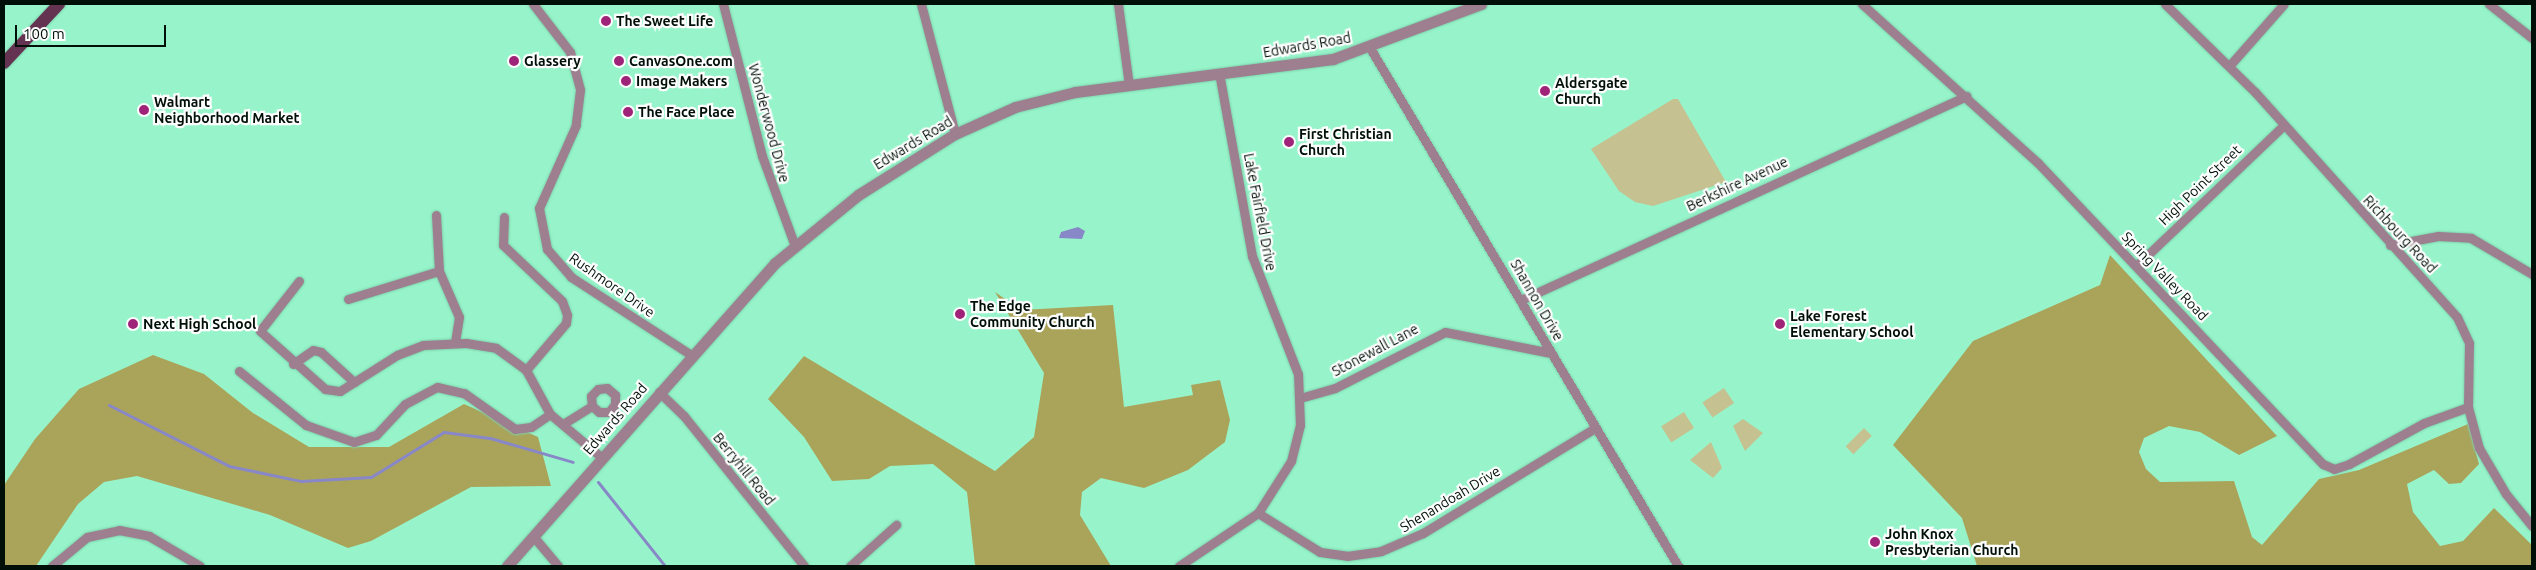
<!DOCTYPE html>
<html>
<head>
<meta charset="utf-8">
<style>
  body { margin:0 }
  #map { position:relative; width:2536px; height:570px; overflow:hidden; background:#97f4ca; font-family:Ubuntu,sans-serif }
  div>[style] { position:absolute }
  .green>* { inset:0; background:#c5c190; transform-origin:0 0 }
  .forest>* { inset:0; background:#aaa45b }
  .water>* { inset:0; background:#8887c7 }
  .stream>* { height:3px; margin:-1.5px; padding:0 1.5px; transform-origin:1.5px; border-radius:1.5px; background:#8887c7 }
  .roads { filter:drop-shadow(0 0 1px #7fd0ab) drop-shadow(0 0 1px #7fd0ab) }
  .minor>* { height:9px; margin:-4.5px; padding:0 4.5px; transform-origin:4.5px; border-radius:4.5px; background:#9d7f90 }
  .tertiary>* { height:11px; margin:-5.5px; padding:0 5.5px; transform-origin:5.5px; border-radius:5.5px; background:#9d7f90 }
  .primary>* { height:12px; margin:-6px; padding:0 6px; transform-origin:6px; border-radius:6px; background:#643351 }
  .dots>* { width:14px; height:14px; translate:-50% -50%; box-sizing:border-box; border:2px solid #fefefe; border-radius:50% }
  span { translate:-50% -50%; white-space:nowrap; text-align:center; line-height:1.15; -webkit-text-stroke:4.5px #fefefe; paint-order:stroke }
  .poi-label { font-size:14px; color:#001008; font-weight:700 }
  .left { translate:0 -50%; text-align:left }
  .street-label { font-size:14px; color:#001008 }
  .frame { position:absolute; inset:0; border:5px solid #001008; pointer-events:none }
  .scale { position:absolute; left:15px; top:25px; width:151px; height:22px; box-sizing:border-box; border:2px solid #001008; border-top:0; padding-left:6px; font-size:15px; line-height:18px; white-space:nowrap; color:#001008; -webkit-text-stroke:4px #fefefe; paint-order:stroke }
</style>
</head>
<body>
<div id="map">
  <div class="green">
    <div style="clip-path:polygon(1673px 99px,1678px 99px,1726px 182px,1653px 206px,1635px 202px,1619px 191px,1591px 149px)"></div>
    <div style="left:1724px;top:388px;width:18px;height:26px;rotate:56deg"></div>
    <div style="left:1684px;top:412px;width:19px;height:27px;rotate:58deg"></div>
    <div style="clip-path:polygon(1743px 419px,1763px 433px,1745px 451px,1733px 426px)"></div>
    <div style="left:1864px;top:428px;width:11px;height:26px;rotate:45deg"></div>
    <div style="clip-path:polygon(1711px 442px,1722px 468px,1713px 478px,1690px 460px)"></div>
  </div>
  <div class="forest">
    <div style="clip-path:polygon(2110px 255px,2277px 436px,2239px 455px,2200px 432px,2169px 426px,2144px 438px,2139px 452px,2146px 469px,2160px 482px,2234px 481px,2252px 537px,2262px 545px,2319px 479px,2359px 470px,2468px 424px,2479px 464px,2461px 483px,2449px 484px,2434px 470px,2407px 484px,2413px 512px,2440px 546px,2463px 541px,2494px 508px,2532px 545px,2532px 566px,1977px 566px,1962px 518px,1893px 445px,1973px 341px,2100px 285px)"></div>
    <div style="clip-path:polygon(995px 292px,1021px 310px,1113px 305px,1124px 407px,1193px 395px,1191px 385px,1220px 380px,1230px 420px,1225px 442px,1188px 470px,1144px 488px,1101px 478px,1082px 492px,1080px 515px,1111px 566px,975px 565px,967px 492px,933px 464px,890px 466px,869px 479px,832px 481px,804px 437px,768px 399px,804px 356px,995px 471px,1034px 437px,1044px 373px)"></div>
    <div style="clip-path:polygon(153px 355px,204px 374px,253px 413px,309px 447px,389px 447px,464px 404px,538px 437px,551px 486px,471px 487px,371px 541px,348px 548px,270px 515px,137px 476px,104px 482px,78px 504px,36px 566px,4px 566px,4px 485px,35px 439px,79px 389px)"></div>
  </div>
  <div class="water">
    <div style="clip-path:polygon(1078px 227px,1085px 231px,1082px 239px,1059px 238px,1061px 232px)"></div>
  </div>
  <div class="stream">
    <div style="left:109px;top:405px;width:135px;rotate:26.9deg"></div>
    <div style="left:229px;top:466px;width:74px;rotate:11.8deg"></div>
    <div style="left:301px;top:481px;width:70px;rotate:-3.3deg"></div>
    <div style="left:371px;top:477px;width:86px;rotate:-31.7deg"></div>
    <div style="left:444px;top:432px;width:46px;rotate:7.4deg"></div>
    <div style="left:490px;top:438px;width:86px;rotate:16.1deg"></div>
    <div style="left:598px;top:482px;width:107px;rotate:51.4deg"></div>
  </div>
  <div class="roads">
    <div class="minor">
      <div style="left:533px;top:4px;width:61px;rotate:52.4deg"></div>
      <div style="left:570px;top:52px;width:39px;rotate:75deg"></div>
      <div style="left:580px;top:90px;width:35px;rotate:97deg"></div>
      <div style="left:576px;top:125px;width:91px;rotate:114deg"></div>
      <div style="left:539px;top:208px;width:42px;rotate:79deg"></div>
      <div style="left:547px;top:249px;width:37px;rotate:49deg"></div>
      <div style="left:571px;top:277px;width:143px;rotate:33deg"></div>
      <div style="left:723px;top:4px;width:157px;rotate:75.6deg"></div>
      <div style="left:762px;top:156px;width:96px;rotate:69.9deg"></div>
      <div style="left:921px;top:4px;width:134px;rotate:75.3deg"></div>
      <div style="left:1118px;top:4px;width:82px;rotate:82.3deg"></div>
      <div style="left:1862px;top:4px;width:237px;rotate:42.1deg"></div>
      <div style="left:2038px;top:163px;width:415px;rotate:46.6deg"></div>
      <div style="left:2323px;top:464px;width:12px;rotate:24deg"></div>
      <div style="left:2334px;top:469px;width:16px;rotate:-18deg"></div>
      <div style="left:2349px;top:464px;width:85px;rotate:-28.7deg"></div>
      <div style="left:2424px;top:423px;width:47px;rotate:-20deg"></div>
      <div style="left:2165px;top:4px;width:126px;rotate:44.4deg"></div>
      <div style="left:2255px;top:92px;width:302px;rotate:48.1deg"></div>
      <div style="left:2457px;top:317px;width:29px;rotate:65deg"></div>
      <div style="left:2469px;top:343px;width:64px;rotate:90.9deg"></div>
      <div style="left:2468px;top:407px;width:42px;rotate:75deg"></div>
      <div style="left:2479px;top:448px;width:53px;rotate:59.6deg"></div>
      <div style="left:2506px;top:494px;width:41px;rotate:50.9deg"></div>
      <div style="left:2489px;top:4px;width:55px;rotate:38.3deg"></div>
      <div style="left:1370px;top:48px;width:603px;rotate:59.26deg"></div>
      <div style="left:2230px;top:65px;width:81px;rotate:-48.5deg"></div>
      <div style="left:436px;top:215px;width:56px;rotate:86.9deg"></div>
      <div style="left:439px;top:271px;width:50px;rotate:66.5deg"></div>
      <div style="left:459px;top:317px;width:26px;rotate:99deg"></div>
      <div style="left:504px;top:217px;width:28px;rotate:92deg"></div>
      <div style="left:503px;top:245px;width:81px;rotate:43.5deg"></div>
      <div style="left:562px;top:301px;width:15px;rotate:70deg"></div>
      <div style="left:567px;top:315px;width:8px;rotate:97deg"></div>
      <div style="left:566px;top:323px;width:62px;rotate:130.4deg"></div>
      <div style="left:2390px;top:245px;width:49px;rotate:-10.6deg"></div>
      <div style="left:2438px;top:236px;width:33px;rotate:3deg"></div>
      <div style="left:2471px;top:238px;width:71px;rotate:30.5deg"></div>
      <div style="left:2136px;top:266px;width:204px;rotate:-43.6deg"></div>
      <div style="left:299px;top:281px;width:63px;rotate:128deg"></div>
      <div style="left:260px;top:331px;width:87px;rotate:41.7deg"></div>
      <div style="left:325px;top:389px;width:15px;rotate:8deg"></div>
      <div style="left:340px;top:391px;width:67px;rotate:-32.3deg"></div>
      <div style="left:397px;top:355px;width:28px;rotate:-21deg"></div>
      <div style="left:423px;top:345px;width:43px;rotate:-2.7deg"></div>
      <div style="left:466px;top:343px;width:30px;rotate:9deg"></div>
      <div style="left:496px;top:348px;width:37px;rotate:36deg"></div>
      <div style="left:526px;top:370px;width:50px;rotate:61.4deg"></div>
      <div style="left:550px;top:414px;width:67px;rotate:40.1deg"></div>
      <div style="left:348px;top:299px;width:95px;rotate:-17.1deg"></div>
      <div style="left:1521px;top:300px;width:490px;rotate:-24.6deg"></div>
      <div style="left:293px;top:364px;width:24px;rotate:-35deg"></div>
      <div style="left:313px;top:350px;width:8px;rotate:14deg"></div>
      <div style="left:321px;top:352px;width:45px;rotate:42.3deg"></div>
      <div style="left:239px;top:371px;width:86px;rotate:38.9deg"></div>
      <div style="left:306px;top:425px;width:51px;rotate:19.5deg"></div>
      <div style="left:354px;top:442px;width:23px;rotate:-18deg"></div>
      <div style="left:376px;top:435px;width:42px;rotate:-46.9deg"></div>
      <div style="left:405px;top:404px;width:36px;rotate:-28deg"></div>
      <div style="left:437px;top:387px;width:28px;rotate:13deg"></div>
      <div style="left:464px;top:393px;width:62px;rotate:35.2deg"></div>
      <div style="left:515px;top:429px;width:16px;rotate:-7deg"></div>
      <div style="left:531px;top:427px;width:23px;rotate:-34deg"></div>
      <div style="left:659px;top:392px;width:35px;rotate:44deg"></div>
      <div style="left:684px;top:416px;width:192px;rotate:51.3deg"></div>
      <div style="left:1300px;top:398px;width:36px;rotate:-16deg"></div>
      <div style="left:1335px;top:388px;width:123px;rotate:-27deg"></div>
      <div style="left:1445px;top:332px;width:108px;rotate:11.2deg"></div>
      <div style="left:563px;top:424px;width:34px;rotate:-32deg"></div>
      <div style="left:592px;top:406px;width:10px;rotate:-96deg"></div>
      <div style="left:591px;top:396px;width:10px;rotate:-45deg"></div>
      <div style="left:598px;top:389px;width:9px;rotate:-6deg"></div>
      <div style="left:607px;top:388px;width:11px;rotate:41deg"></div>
      <div style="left:615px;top:395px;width:9px;rotate:90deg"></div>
      <div style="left:615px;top:404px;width:10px;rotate:127deg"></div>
      <div style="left:609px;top:412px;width:10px;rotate:180deg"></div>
      <div style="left:599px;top:412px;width:9px;rotate:-139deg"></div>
      <div style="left:1258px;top:513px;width:73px;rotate:32.2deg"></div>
      <div style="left:1320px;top:552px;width:27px;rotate:8deg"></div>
      <div style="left:1347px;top:556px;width:34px;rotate:-8deg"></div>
      <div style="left:1381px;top:551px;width:46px;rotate:-23.2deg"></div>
      <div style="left:1423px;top:533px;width:202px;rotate:-31.4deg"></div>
      <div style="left:533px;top:536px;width:39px;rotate:50deg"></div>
      <div style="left:52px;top:566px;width:45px;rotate:-39.6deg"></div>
      <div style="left:87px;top:537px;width:33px;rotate:-12deg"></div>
      <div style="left:119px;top:530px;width:31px;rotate:11deg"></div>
      <div style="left:149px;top:536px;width:59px;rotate:30.5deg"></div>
      <div style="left:850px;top:566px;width:62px;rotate:-41.7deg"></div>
      <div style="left:1179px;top:566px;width:95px;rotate:-33.9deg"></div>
      <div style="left:1258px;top:513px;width:62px;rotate:-57.6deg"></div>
      <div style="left:1291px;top:461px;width:37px;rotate:-76deg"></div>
      <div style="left:1300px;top:425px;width:51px;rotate:-92.2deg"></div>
      <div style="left:1298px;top:374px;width:127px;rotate:-111.3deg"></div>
      <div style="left:1252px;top:256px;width:186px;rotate:-100.2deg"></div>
    </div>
    <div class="tertiary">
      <div style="left:507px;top:566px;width:405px;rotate:-48.5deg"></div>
      <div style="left:775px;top:263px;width:107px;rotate:-39.3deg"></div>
      <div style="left:858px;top:195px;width:115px;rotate:-32.2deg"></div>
      <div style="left:955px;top:134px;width:66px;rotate:-24.2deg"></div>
      <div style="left:1015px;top:107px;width:62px;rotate:-14deg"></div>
      <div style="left:1075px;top:92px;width:260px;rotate:-7.3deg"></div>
      <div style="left:1333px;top:59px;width:158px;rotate:-20.4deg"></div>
    </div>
    <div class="primary">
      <div style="left:4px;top:63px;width:81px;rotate:-47deg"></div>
    </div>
  </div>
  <div class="dots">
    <div style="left:606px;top:21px;background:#9f2378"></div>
    <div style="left:514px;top:61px;background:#9f2378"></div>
    <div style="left:619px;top:61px;background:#9f2378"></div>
    <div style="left:626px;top:81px;background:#9f2378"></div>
    <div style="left:1545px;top:91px;background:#9f2378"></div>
    <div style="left:144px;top:110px;background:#9f2378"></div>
    <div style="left:628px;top:112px;background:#9f2378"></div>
    <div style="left:1289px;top:142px;background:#9f2378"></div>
    <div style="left:960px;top:314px;background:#9f2378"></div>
    <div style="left:133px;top:324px;background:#9f2378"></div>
    <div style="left:1780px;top:324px;background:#9f2378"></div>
    <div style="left:1875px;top:542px;background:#9f2378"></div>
  </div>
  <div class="poi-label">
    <span class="left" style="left:616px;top:21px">The Sweet Life</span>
    <span class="left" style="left:524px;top:61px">Glassery</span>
    <span class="left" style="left:629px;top:61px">CanvasOne.com</span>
    <span class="left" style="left:636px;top:81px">Image Makers</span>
    <span class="left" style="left:1555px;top:91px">Aldersgate<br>Church</span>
    <span class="left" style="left:154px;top:110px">Walmart<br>Neighborhood Market</span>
    <span class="left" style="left:638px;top:112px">The Face Place</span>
    <span class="left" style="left:1299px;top:142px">First Christian<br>Church</span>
    <span class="left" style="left:970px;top:314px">The Edge<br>Community Church</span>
    <span class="left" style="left:1790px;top:324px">Lake Forest<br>Elementary School</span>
    <span class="left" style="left:143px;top:324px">Next High School</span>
    <span class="left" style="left:1885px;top:542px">John Knox<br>Presbyterian Church</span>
  </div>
  <div class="street-label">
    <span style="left:1307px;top:45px;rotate:-10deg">Edwards Road</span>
    <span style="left:769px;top:123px;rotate:75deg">Wonderwood Drive</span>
    <span style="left:913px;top:143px;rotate:-31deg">Edwards Road</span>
    <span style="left:1737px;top:184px;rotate:-25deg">Berkshire Avenue</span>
    <span style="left:2200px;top:185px;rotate:-44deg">High Point Street</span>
    <span style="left:1260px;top:212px;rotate:79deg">Lake Fairfield Drive</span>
    <span style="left:2400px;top:234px;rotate:47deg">Richbourg Road</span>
    <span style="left:2165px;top:276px;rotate:46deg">Spring Valley Road</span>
    <span style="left:612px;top:285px;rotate:35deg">Rushmore Drive</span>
    <span style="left:1537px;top:300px;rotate:60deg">Shannon Drive</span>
    <span style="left:1375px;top:350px;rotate:-28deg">Stonewall Lane</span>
    <span style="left:615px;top:419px;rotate:-49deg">Edwards Road</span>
    <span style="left:744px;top:469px;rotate:51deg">Berryhill Road</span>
    <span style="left:1450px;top:499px;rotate:-31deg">Shenandoah Drive</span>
  </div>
  <div class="frame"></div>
  <div class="scale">100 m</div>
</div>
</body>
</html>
